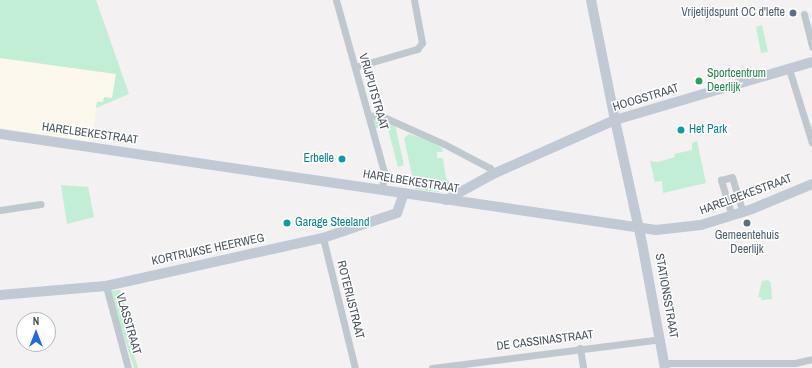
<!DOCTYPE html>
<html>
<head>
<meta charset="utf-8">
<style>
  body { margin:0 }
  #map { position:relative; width:812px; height:368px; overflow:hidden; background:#f3f1f1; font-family:"Archivo Narrow",sans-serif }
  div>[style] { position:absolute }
  .commercial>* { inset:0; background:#fcf8ed }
  .green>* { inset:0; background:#c2eed5 }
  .street>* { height:7px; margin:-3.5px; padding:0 3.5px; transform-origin:3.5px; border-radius:3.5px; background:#c0c8cf }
  .secondary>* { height:10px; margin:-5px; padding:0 5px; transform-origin:5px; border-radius:5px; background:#c0c9d4 }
  .dots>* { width:11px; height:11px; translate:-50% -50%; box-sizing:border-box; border:2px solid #fff; border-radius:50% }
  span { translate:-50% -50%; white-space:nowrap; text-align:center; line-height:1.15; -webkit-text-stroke:3px #fff; paint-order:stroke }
  .service-label { font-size:12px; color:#4e5e75 }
  .right { translate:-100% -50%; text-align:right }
  .leisure-label { font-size:12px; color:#27864d }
  .left { translate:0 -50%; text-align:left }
  .street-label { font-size:12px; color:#4a545e }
  .culture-label { font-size:12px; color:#0d838f }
  .north { position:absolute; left:16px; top:312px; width:40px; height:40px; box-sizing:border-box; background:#fff; border:1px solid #b7bbbf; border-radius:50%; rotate:0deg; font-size:11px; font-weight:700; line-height:16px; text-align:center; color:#4a545e }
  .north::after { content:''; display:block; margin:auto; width:14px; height:18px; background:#206bdf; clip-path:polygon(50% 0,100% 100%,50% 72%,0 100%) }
</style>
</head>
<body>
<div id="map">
  <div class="commercial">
    <div style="clip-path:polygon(0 58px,116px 74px,112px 98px,97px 102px,92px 142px,0 128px)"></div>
  </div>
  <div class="green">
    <div style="clip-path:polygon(0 0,96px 0,129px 94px,96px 108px,97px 102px,103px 102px,104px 97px,112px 98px,116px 74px,0 58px)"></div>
    <div style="clip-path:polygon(762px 25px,768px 52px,761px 53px,756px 27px)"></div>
    <div style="clip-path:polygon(378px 117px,395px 125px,404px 165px,398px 167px,388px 129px,375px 128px,373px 119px)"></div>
    <div style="clip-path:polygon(409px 134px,428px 140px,442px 148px,443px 152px,437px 152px,437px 158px,443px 158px,446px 178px,454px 187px,438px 192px,415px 189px,404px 138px)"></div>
    <div style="clip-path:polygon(697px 141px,706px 183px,663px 193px,662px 181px,655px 182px,650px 161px,658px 162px,675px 157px,674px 154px,692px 150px,692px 143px)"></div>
    <div style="clip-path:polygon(61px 185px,88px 187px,94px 217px,67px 224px)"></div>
    <div style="clip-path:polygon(768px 280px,771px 283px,772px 299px,761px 300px,762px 298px,758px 297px,762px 281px)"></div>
    <div style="clip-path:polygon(120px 290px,134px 333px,128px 335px,138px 368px,134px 368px,109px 291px)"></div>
  </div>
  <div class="street">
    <div style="left:336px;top:0;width:179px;rotate:74.4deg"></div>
    <div style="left:384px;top:172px;width:18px;rotate:96deg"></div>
    <div style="left:804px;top:14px;width:34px;rotate:76deg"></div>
    <div style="left:355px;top:67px;width:65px;rotate:-16.2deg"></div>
    <div style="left:417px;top:49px;width:8px;rotate:-50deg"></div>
    <div style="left:422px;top:43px;width:44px;rotate:-100.5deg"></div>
    <div style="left:789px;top:69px;width:77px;rotate:72.7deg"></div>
    <div style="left:369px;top:116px;width:10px;rotate:-6deg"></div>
    <div style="left:379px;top:115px;width:71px;rotate:24deg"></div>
    <div style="left:444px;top:144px;width:52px;rotate:27.6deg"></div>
    <div style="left:490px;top:168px;width:7px;rotate:63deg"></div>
    <div style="left:0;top:210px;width:41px;rotate:-8.3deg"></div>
    <div style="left:732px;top:216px;width:38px;rotate:-107deg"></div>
    <div style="left:721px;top:180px;width:11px;rotate:-15deg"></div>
    <div style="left:732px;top:177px;width:37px;rotate:73deg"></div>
    <div style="left:323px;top:238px;width:134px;rotate:76.2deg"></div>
    <div style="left:106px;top:286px;width:85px;rotate:75deg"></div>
    <div style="left:580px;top:348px;width:20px;rotate:81deg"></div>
    <div style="left:665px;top:363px;width:130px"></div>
    <div style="left:795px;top:363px;width:17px;rotate:-13deg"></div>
    <div style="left:432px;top:368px;width:230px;rotate:-7.2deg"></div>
  </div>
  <div class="secondary">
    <div style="left:591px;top:0;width:122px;rotate:78.7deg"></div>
    <div style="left:615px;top:120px;width:126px;rotate:77.6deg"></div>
    <div style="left:642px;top:243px;width:127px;rotate:79.6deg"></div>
    <div style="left:0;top:134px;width:663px;rotate:8.33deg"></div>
    <div style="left:656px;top:230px;width:45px;rotate:-6.3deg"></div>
    <div style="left:701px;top:225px;width:53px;rotate:-17.4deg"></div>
    <div style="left:752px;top:209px;width:65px;rotate:-22.6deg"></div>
    <div style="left:446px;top:200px;width:54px;rotate:-29deg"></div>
    <div style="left:493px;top:174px;width:133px;rotate:-23.9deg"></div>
    <div style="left:615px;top:120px;width:205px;rotate:-16.4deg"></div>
    <div style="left:0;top:295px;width:106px;rotate:-4.9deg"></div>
    <div style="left:106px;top:286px;width:222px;rotate:-12.5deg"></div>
    <div style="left:323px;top:238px;width:78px;rotate:-18.7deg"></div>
    <div style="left:397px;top:213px;width:21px;rotate:-71deg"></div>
  </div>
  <div class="dots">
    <div style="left:793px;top:13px;background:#5c6f8a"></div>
    <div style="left:699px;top:81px;background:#2e9e5b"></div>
    <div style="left:681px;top:130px;background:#0f9aa8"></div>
    <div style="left:342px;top:159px;background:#0f9aa8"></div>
    <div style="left:287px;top:223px;background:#0f9aa8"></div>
    <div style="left:747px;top:223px;background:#5c6f8a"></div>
  </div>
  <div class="service-label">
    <span class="right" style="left:785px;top:13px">Vrijetijdspunt OC d'Iefte</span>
    <span style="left:747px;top:243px">Gemeentehuis<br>Deerlijk</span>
  </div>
  <div class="leisure-label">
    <span class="left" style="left:707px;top:81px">Sportcentrum<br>Deerlijk</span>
  </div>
  <div class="street-label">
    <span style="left:373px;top:92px;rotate:74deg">VRIJPUTSTRAAT</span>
    <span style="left:646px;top:98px;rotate:-17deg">HOOGSTRAAT</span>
    <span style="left:90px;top:134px;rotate:8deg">HARELBEKESTRAAT</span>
    <span style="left:411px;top:182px;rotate:9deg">HARELBEKESTRAAT</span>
    <span style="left:746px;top:195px;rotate:-20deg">HARELBEKESTRAAT</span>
    <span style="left:208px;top:250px;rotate:-12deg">KORTRIJKSE HEERWEG</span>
    <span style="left:666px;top:296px;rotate:80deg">STATIONSSTRAAT</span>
    <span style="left:350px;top:300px;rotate:76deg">ROTERIJSTRAAT</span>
    <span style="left:128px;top:324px;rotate:74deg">VLASSTRAAT</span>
    <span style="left:545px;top:341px;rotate:-7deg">DE CASSINASTRAAT</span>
  </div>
  <div class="culture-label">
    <span class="left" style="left:689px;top:130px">Het Park</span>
    <span class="right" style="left:334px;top:159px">Erbelle</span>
    <span class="left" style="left:295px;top:223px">Garage Steeland</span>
  </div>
  <div class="north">N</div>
</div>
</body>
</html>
